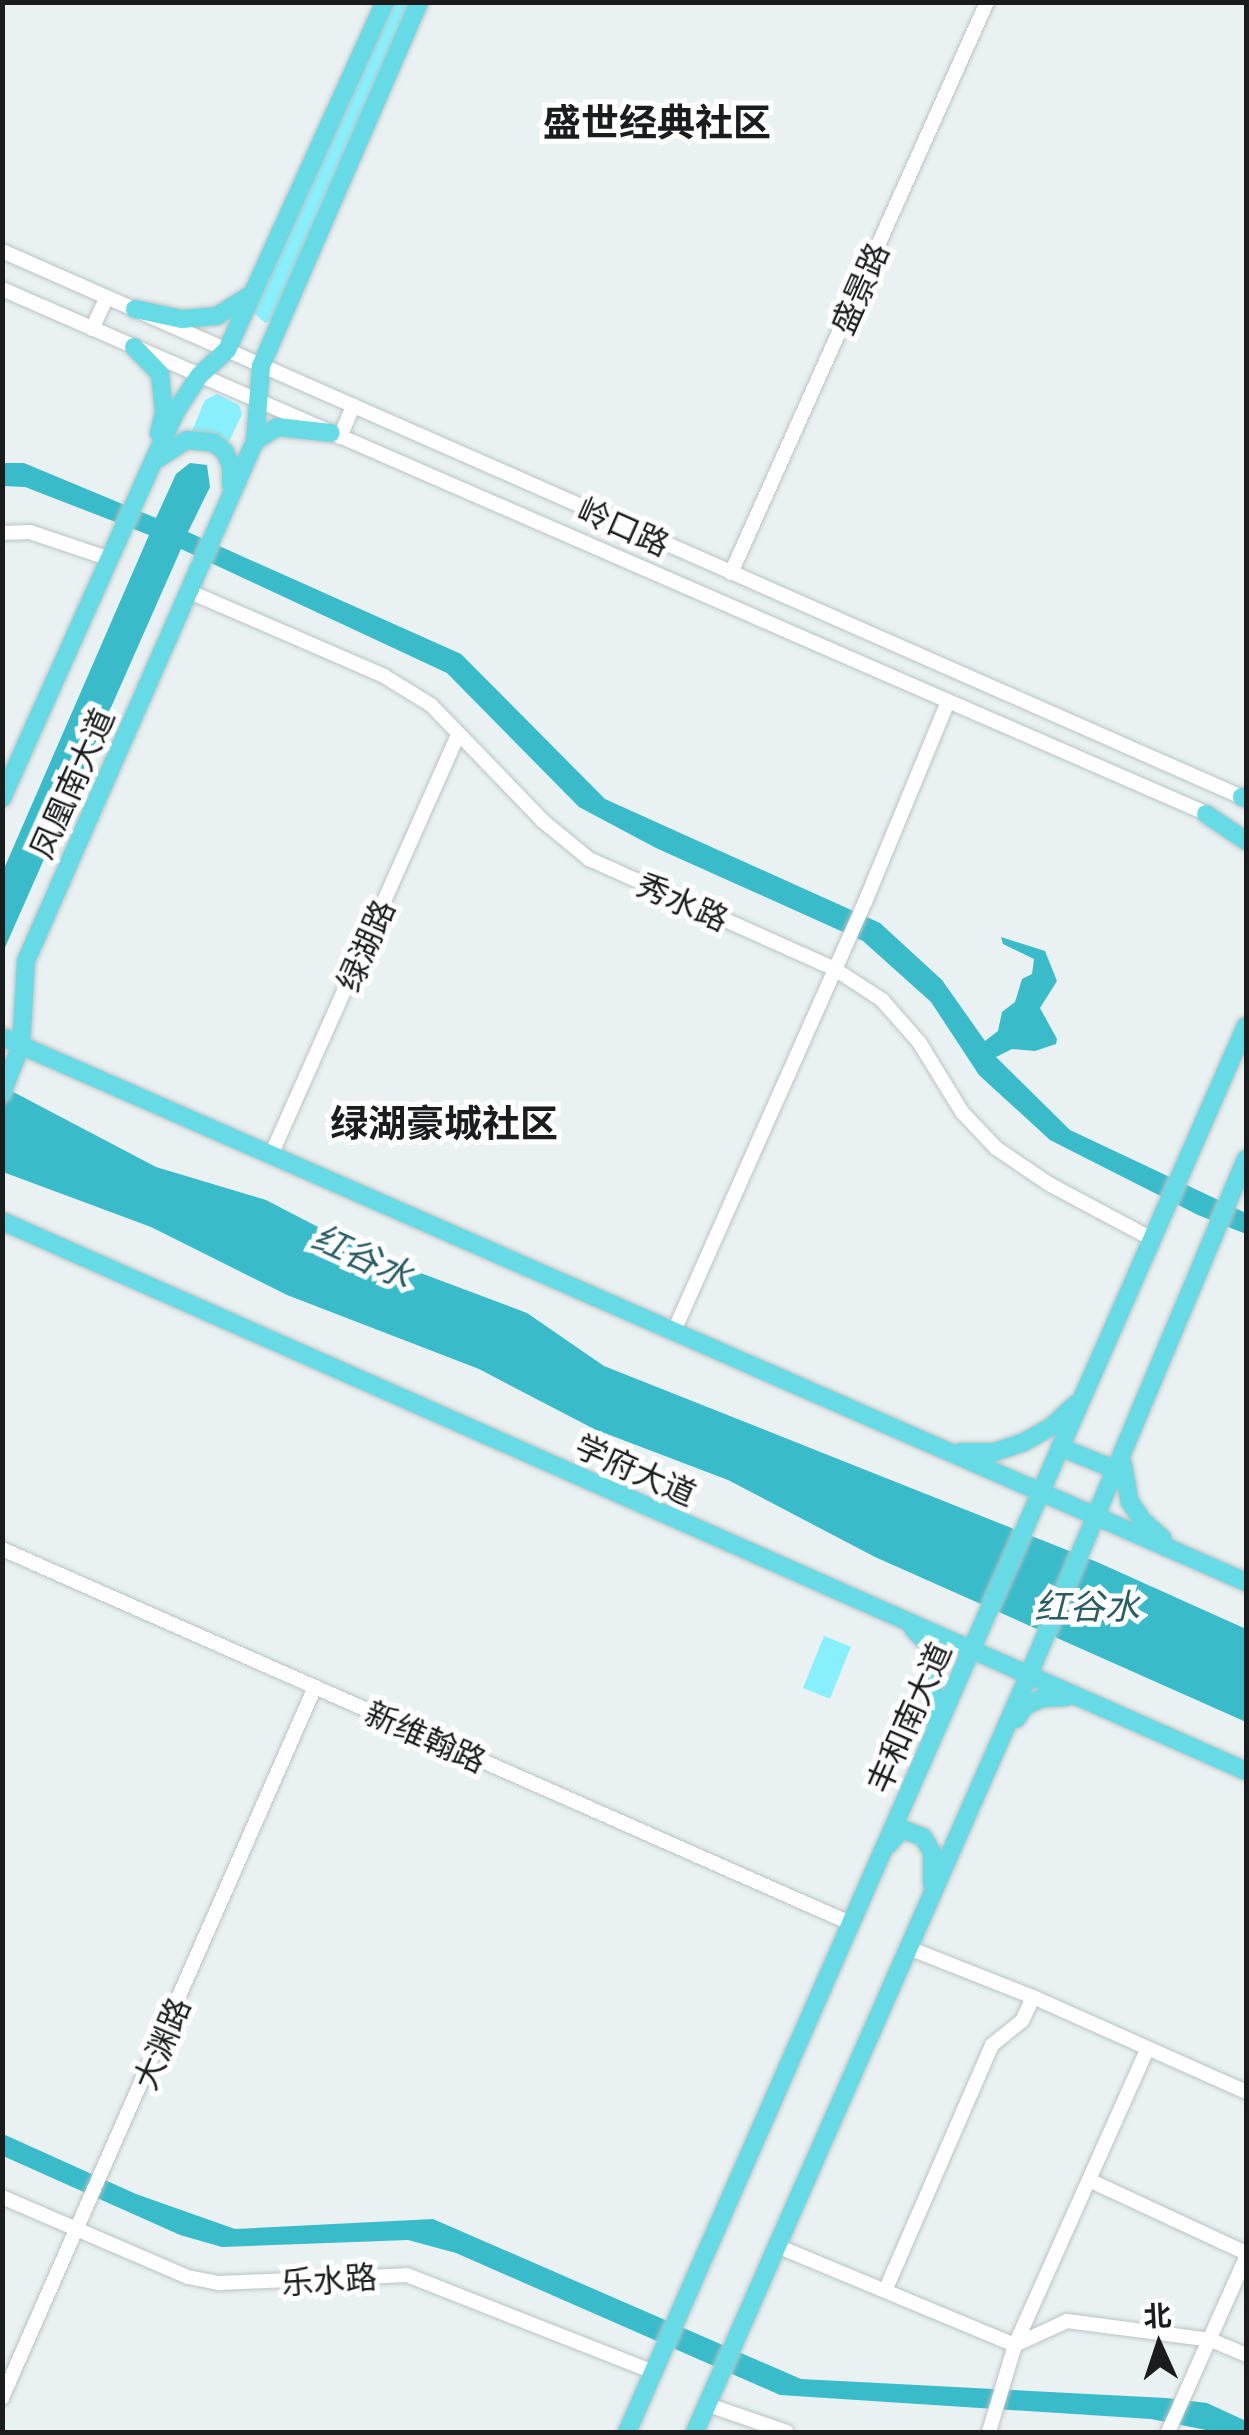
<!DOCTYPE html>
<html>
<head>
<meta charset="utf-8">
<style>
  body { margin:0 }
  #map { position:relative; width:1249px; height:2435px; overflow:hidden; background:#e9f1f2; font-family:Barlow,"Noto Sans SC",sans-serif }
  div>[style] { position:absolute }
  .green>* { inset:0; background:#88f0fd; transform-origin:0 0 }
  .water>* { inset:0; background:#3abbca }
  .roads { filter:drop-shadow(0 0 2px #bbc3c4) drop-shadow(0 0 2px #bbc3c4) }
  .minor>* { height:14px; margin:-7px; padding:0 7px; transform-origin:7px; border-radius:7px; background:#fff }
  .major>* { height:18px; margin:-9px; padding:0 9px; transform-origin:9px; border-radius:9px; background:#66dae5 }
  span { translate:-50% -50%; white-space:nowrap; text-align:center; line-height:1.15; -webkit-text-stroke:10px #fff; paint-order:stroke }
  .street-label { font-size:32px; color:#1a1c1d }
  .water-label { font-size:35px; color:#285d63; font-style:italic }
  .quarter-label { font-size:38px; color:#1a1c1d; font-weight:700 }
  .frame { position:absolute; inset:0; border:5px solid #1a1c1d; pointer-events:none }
  .north { position:absolute; left:1109px; top:2295px; width:100px; height:100px; -webkit-text-stroke:8px #fff; paint-order:stroke; rotate:357deg; font-size:28px; font-weight:700; line-height:40px; text-align:center; color:#1a1c1d }
  .north::after { content:''; display:block; margin:auto; width:35px; height:45px; background:#1a1c1d; clip-path:polygon(50% 0,100% 100%,50% 72%,0 100%) }
</style>
</head>
<body>
<div id="map">
  <div class="green">
    <div style="clip-path:polygon(392px 3px,414px 3px,276px 319px,265px 323px,254px 313px)"></div>
    <div style="clip-path:polygon(217px 394px,239px 405px,242px 414px,227px 446px,191px 433px,205px 400px)"></div>
    <div style="left:824px;top:1636px;width:29px;height:56px;rotate:22deg"></div>
  </div>
  <div class="water">
    <div style="clip-path:polygon(3px 463px,24px 463px,156px 518px,176px 474px,190px 463px,207px 465px,210px 487px,188px 532px,461px 654px,605px 799px,880px 923px,942px 980px,985px 1041px,998px 1031px,1002px 1012px,1015px 1002px,1022px 979px,1032px 974px,1034px 959px,1003px 944px,1001px 937px,1045px 951px,1057px 981px,1040px 1008px,1057px 1039px,1056px 1044px,1035px 1051px,1012px 1049px,996px 1057px,1070px 1130px,1246px 1213px,1246px 1234px,1198px 1215px,1050px 1140px,979px 1075px,931px 1002px,863px 941px,656px 848px,579px 807px,447px 673px,181px 549px,3px 952px,3px 871px,149px 535px,25px 487px,3px 486px)"></div>
    <div style="clip-path:polygon(2px 1086px,156px 1167px,266px 1200px,370px 1254px,527px 1313px,604px 1366px,1097px 1562px,1246px 1629px,1246px 1722px,875px 1557px,728px 1480px,594px 1429px,479px 1369px,287px 1295px,151px 1227px,3px 1172px)"></div>
    <div style="clip-path:polygon(3px 2134px,136px 2194px,235px 2229px,433px 2219px,801px 2379px,1166px 2398px,1207px 2403px,1246px 2421px,1246px 2432px,1216px 2432px,1151px 2419px,780px 2395px,456px 2253px,408px 2240px,222px 2247px,180px 2235px,3px 2156px)"></div>
  </div>
  <div class="roads">
    <div class="minor">
      <div style="left:2px;top:251px;width:1359px;rotate:23.77deg"></div>
      <div style="left:2px;top:289px;width:1320px;rotate:23.53deg"></div>
      <div style="left:92px;top:329px;width:35px;rotate:-65deg"></div>
      <div style="left:340px;top:437px;width:34px;rotate:-67deg"></div>
      <div style="left:2px;top:533px;width:28px;rotate:-2deg"></div>
      <div style="left:30px;top:532px;width:84px;rotate:18.6deg"></div>
      <div style="left:731px;top:573px;width:626px;rotate:-65.85deg"></div>
      <div style="left:188px;top:591px;width:214px;rotate:23.4deg"></div>
      <div style="left:384px;top:676px;width:55px;rotate:31.7deg"></div>
      <div style="left:431px;top:705px;width:161px;rotate:46deg"></div>
      <div style="left:543px;top:821px;width:60px;rotate:39.6deg"></div>
      <div style="left:589px;top:859px;width:267px;rotate:24.1deg"></div>
      <div style="left:833px;top:968px;width:59px;rotate:33.1deg"></div>
      <div style="left:882px;top:1000px;width:56px;rotate:48.6deg"></div>
      <div style="left:919px;top:1042px;width:82px;rotate:58.4deg"></div>
      <div style="left:962px;top:1112px;width:50px;rotate:46.6deg"></div>
      <div style="left:996px;top:1148px;width:64px;rotate:34.2deg"></div>
      <div style="left:1049px;top:1184px;width:117px;rotate:28.1deg"></div>
      <div style="left:271px;top:1155px;width:460px;rotate:-66deg"></div>
      <div style="left:674px;top:1331px;width:470px;rotate:-66deg"></div>
      <div style="left:865px;top:902px;width:217px;rotate:-67.5deg"></div>
      <div style="left:2px;top:1549px;width:927px;rotate:23.8deg"></div>
      <div style="left:909px;top:1948px;width:133px;rotate:21.6deg"></div>
      <div style="left:1033px;top:1997px;width:233px;rotate:24deg"></div>
      <div style="left:1089px;top:2180px;width:173px;rotate:24.9deg"></div>
      <div style="left:2px;top:2197px;width:202px;rotate:23.3deg"></div>
      <div style="left:188px;top:2277px;width:33px;rotate:11deg"></div>
      <div style="left:220px;top:2283px;width:187px;rotate:-2.4deg"></div>
      <div style="left:407px;top:2275px;width:264px;rotate:21.5deg"></div>
      <div style="left:777px;top:2246px;width:258px;rotate:22.6deg"></div>
      <div style="left:1015px;top:2345px;width:57px;rotate:-24.8deg"></div>
      <div style="left:1067px;top:2321px;width:145px;rotate:7.5deg"></div>
      <div style="left:1211px;top:2340px;width:38px;rotate:23deg"></div>
      <div style="left:885px;top:2291px;width:268px;rotate:-66.5deg"></div>
      <div style="left:992px;top:2045px;width:38px;rotate:-39deg"></div>
      <div style="left:1022px;top:2021px;width:26px;rotate:-65deg"></div>
      <div style="left:2px;top:2398px;width:777px;rotate:-66.24deg"></div>
      <div style="left:708px;top:2405px;width:83px;rotate:18.9deg"></div>
      <div style="left:989px;top:2432px;width:91px;rotate:-73.4deg"></div>
      <div style="left:1015px;top:2345px;width:325px;rotate:-65.9deg"></div>
      <div style="left:1168px;top:2432px;width:191px;rotate:-65.9deg"></div>
    </div>
    <div class="major">
      <div style="left:135px;top:309px;width:48px;rotate:12deg"></div>
      <div style="left:182px;top:319px;width:35px;rotate:-5deg"></div>
      <div style="left:217px;top:316px;width:41px;rotate:-32.2deg"></div>
      <div style="left:134px;top:347px;width:37px;rotate:46deg"></div>
      <div style="left:160px;top:374px;width:39px;rotate:84deg"></div>
      <div style="left:164px;top:413px;width:21px;rotate:104deg"></div>
      <div style="left:255px;top:441px;width:26px;rotate:-32deg"></div>
      <div style="left:277px;top:427px;width:54px;rotate:6.3deg"></div>
      <div style="left:159px;top:458px;width:33px;rotate:-33deg"></div>
      <div style="left:187px;top:440px;width:27px;rotate:6deg"></div>
      <div style="left:214px;top:443px;width:14px;rotate:39deg"></div>
      <div style="left:225px;top:452px;width:15px;rotate:67deg"></div>
      <div style="left:231px;top:466px;width:19px;rotate:90deg"></div>
      <div style="left:1242px;top:797px;width:4px;rotate:14deg"></div>
      <div style="left:2px;top:798px;width:424px;rotate:-65.8deg"></div>
      <div style="left:176px;top:411px;width:42px;rotate:-56.7deg"></div>
      <div style="left:199px;top:376px;width:38px;rotate:-43deg"></div>
      <div style="left:227px;top:350px;width:382px;rotate:-65.6deg"></div>
      <div style="left:1206px;top:814px;width:48px;rotate:34deg"></div>
      <div style="left:2px;top:1037px;width:1358px;rotate:23.66deg"></div>
      <div style="left:2px;top:1093px;width:52px;rotate:-68.4deg"></div>
      <div style="left:21px;top:1045px;width:84px;rotate:-86.6deg"></div>
      <div style="left:26px;top:961px;width:568px;rotate:-66.23deg"></div>
      <div style="left:255px;top:441px;width:75px;rotate:-85.4deg"></div>
      <div style="left:261px;top:366px;width:397px;rotate:-66.5deg"></div>
      <div style="left:2px;top:1221px;width:1360px;rotate:23.85deg"></div>
      <div style="left:1060px;top:1447px;width:61px;rotate:22.3deg"></div>
      <div style="left:960px;top:1452px;width:35px"></div>
      <div style="left:995px;top:1452px;width:31px;rotate:-19deg"></div>
      <div style="left:1024px;top:1442px;width:31px;rotate:-29deg"></div>
      <div style="left:1051px;top:1427px;width:33px;rotate:-43deg"></div>
      <div style="left:1123px;top:1464px;width:39px;rotate:80deg"></div>
      <div style="left:1130px;top:1502px;width:22px;rotate:56deg"></div>
      <div style="left:1142px;top:1520px;width:28px;rotate:42deg"></div>
      <div style="left:913px;top:1629px;width:21px;rotate:45deg"></div>
      <div style="left:928px;top:1644px;width:21px;rotate:76deg"></div>
      <div style="left:933px;top:1664px;width:56px;rotate:89deg"></div>
      <div style="left:1016px;top:1719px;width:16px;rotate:-55deg"></div>
      <div style="left:1025px;top:1706px;width:19px;rotate:-25deg"></div>
      <div style="left:1042px;top:1698px;width:24px;rotate:-2deg"></div>
      <div style="left:889px;top:1844px;width:20px;rotate:-49deg"></div>
      <div style="left:902px;top:1829px;width:22px;rotate:21deg"></div>
      <div style="left:923px;top:1837px;width:17px;rotate:59deg"></div>
      <div style="left:932px;top:1852px;width:32px;rotate:90deg"></div>
      <div style="left:627px;top:2432px;width:1536px;rotate:-66.24deg"></div>
      <div style="left:695px;top:2432px;width:825px;rotate:-66.2deg"></div>
      <div style="left:1028px;top:1677px;width:562px;rotate:-67.18deg"></div>
    </div>
  </div>
  <div class="street-label">
    <span style="left:859px;top:288px;rotate:-66deg">盛景路</span>
    <span style="left:624px;top:526px;rotate:24deg">岭口路</span>
    <span style="left:71px;top:783px;rotate:-66deg">凤凰南大道</span>
    <span style="left:683px;top:901px;rotate:24deg">秀水路</span>
    <span style="left:365px;top:945px;rotate:-66deg">绿湖路</span>
    <span style="left:636px;top:1469px;rotate:24deg">学府大道</span>
    <span style="left:908px;top:1717px;rotate:-66deg">丰和南大道</span>
    <span style="left:426px;top:1736px;rotate:24deg">新维翰路</span>
    <span style="left:161px;top:2043px;rotate:-67deg">大渊路</span>
    <span style="left:329px;top:2279px;rotate:-4deg">乐水路</span>
  </div>
  <div class="water-label">
    <span style="left:363px;top:1255px;rotate:24deg">红谷水</span>
    <span style="left:1087px;top:1605px">红谷水</span>
  </div>
  <div class="quarter-label">
    <span style="left:657px;top:122px">盛世经典社区</span>
    <span style="left:444px;top:1123px">绿湖豪城社区</span>
  </div>
  <div class="frame"></div>
  <div class="north">北</div>
</div>
</body>
</html>
